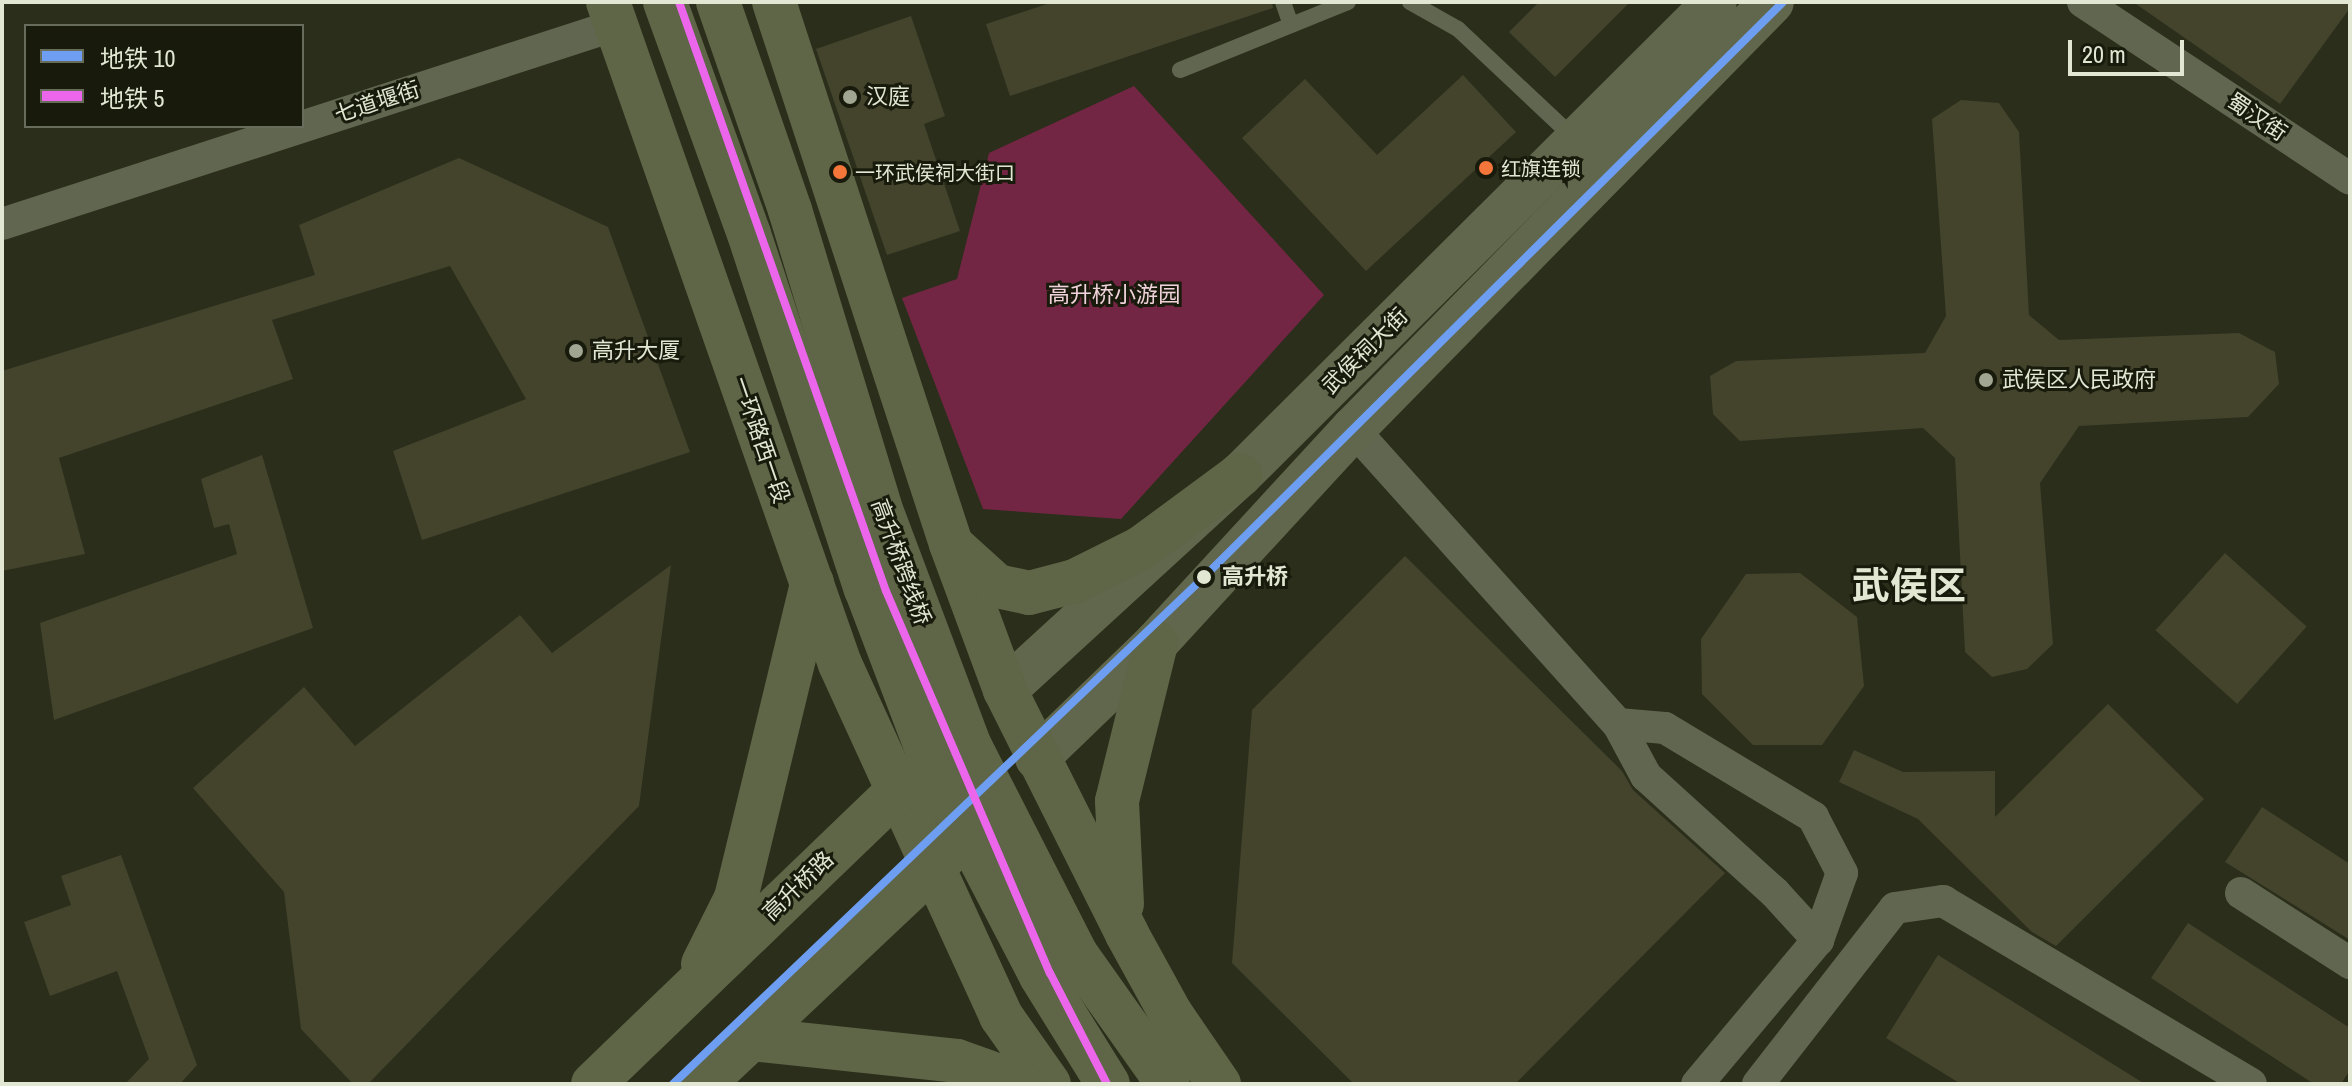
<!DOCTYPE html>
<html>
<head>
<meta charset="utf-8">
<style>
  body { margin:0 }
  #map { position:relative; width:2352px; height:1086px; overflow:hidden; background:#2a2e1a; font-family:"Archivo Narrow","Noto Sans SC",sans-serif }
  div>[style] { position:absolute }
  .green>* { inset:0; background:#732644 }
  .building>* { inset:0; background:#44442d; transform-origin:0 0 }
  .service>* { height:16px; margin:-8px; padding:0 8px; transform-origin:8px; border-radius:8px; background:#616650 }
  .minor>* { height:32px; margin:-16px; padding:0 16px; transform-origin:16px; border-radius:16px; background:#616650 }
  .secondary>* { height:44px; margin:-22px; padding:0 22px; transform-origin:22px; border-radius:22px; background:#61674c }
  .primary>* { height:44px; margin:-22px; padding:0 22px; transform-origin:22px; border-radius:22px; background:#5f6547 }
  .primary-bridge>* { height:44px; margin:-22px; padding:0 22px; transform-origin:22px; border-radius:22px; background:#5f6547 }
  .metro-1>* { height:8px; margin:-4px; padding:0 4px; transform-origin:4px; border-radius:4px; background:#6d9ef2 }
  .metro-2>* { height:8px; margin:-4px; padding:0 4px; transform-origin:4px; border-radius:4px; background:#eb66eb }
  .dots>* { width:22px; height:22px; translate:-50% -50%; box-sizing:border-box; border:4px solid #181b0c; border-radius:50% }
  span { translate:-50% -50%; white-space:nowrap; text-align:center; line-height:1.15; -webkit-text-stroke:6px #181b0c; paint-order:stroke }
  .bus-label { font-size:20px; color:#e1e7d2 }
  .left { translate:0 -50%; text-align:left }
  .poi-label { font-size:22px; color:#e1e7d2 }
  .street-label { font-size:22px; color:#e1e7d2 }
  .park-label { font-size:22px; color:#f0d2db }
  .stop-label { font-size:22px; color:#e1e7d2; font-weight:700 }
  .town-label { font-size:38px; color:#e1e7d2; font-weight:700 }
  .frame { position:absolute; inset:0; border:4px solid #e1e7d2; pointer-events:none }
  .legend { position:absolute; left:24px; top:24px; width:280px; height:104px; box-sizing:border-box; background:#181b0c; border:2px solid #686d5b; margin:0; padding:10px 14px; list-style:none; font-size:24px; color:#e1e7d2 }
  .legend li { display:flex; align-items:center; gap:16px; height:40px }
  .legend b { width:40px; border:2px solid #686d5b }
  .scale { position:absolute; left:2068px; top:40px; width:116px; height:36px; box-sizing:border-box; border:4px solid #e1e7d2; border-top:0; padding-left:10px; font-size:24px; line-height:28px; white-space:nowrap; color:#e1e7d2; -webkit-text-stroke:6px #181b0c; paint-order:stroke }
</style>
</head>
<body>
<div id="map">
  <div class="green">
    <div style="clip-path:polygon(1134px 86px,1324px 295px,1121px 519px,983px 509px,902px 298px,957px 279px,989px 153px)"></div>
  </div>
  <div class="building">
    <div style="clip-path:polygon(1053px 2px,1272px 2px,1273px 8px,1010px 96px,986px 24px)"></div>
    <div style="clip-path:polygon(1539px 2px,1630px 2px,1555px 77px,1509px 32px)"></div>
    <div style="clip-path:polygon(2133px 2px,2350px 2px,2350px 8px,2280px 104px)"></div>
    <div style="clip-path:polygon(911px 16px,945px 116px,924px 124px,960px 231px,887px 255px,816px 49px)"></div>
    <div style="clip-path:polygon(1463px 75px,1516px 132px,1366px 271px,1242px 138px,1305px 79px,1377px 155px)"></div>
    <div style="clip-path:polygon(1961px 100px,1999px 103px,2019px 132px,2029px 315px,2059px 340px,2239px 333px,2275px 352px,2279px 384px,2248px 417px,2079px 426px,2040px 483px,2053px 644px,2027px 669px,1992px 677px,1965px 652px,1955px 458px,1923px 428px,1740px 441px,1713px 414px,1710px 376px,1736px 361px,1925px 353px,1946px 316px,1932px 119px)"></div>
    <div style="clip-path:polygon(459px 158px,608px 227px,690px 452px,422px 540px,393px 451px,526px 399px,450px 266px,272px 320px,293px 379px,59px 458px,85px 554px,2px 571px,2px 371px,315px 275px,299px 225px)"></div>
    <div style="clip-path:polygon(262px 455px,313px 628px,54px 720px,40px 623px,237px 554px,229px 524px,214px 528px,201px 479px)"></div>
    <div style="left:2225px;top:553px;width:110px;height:104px;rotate:42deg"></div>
    <div style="clip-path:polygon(1405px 556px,1622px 771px,1633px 790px,1725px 873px,1515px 1084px,1354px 1084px,1232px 963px,1252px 710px)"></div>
    <div style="clip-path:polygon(671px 565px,639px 806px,368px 1084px,353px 1084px,301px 1029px,284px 892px,193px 788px,304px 687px,355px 746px,520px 615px,552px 653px)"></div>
    <div style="clip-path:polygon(1800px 573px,1857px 617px,1864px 686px,1822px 745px,1753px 745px,1702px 694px,1701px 639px,1746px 574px)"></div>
    <div style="clip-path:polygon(2108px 704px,2204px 799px,2056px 946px,2032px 932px,1918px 819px,1839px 782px,1854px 750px,1903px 772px,1995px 771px,1995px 817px)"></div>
    <div style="clip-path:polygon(2262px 807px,2350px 864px,2350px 940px,2225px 862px)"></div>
    <div style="clip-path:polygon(121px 855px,197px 1065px,180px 1084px,125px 1084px,149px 1059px,117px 971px,50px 996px,24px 922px,71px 905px,61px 876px)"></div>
    <div style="clip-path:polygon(2188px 923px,2350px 1028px,2350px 1070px,2341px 1084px,2314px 1084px,2151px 978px)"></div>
    <div style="clip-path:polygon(1938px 955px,2145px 1084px,1961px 1084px,1886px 1038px)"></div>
  </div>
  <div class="service">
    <div style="left:1283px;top:2px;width:24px;rotate:71deg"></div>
    <div style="left:1410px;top:2px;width:55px;rotate:29.4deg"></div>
    <div style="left:1458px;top:29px;width:162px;rotate:43.2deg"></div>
    <div style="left:1180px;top:70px;width:181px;rotate:-22deg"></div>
  </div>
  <div class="minor">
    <div style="left:2083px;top:2px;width:320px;rotate:33.5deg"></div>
    <div style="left:2px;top:224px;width:645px;rotate:-17.96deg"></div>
    <div style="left:1353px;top:429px;width:397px;rotate:48.1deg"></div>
    <div style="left:1618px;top:724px;width:47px;rotate:4.9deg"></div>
    <div style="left:1665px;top:728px;width:173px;rotate:31deg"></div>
    <div style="left:1813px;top:817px;width:63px;rotate:62.6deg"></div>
    <div style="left:1842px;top:873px;width:71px;rotate:109.7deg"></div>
    <div style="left:1818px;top:940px;width:188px;rotate:130deg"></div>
    <div style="left:1618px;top:724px;width:59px;rotate:61.7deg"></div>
    <div style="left:1646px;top:776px;width:174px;rotate:42.2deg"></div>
    <div style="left:1775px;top:893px;width:64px;rotate:47.5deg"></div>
    <div style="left:2241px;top:893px;width:130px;rotate:32.7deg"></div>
    <div style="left:1758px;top:1084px;width:223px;rotate:-52.1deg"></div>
    <div style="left:1895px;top:908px;width:49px;rotate:-8.3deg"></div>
    <div style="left:1943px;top:901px;width:358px;rotate:30.7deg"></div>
  </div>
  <div class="secondary">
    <div style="left:1005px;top:690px;width:319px;rotate:-42.5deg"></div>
    <div style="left:1240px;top:475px;width:670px;rotate:-44.88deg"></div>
    <div style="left:1037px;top:758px;width:165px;rotate:-44deg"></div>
    <div style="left:1156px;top:643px;width:291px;rotate:-47.4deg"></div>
    <div style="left:1353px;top:429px;width:598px;rotate:-45.54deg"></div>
  </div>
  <div class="primary">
    <div style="left:608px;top:2px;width:701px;rotate:70.69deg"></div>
    <div style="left:840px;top:664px;width:387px;rotate:65.4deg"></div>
    <div style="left:1001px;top:1016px;width:83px;rotate:54.8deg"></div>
    <div style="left:774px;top:2px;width:570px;rotate:71.91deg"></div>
    <div style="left:951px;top:544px;width:156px;rotate:69.7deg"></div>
    <div style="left:1005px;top:690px;width:273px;rotate:63.4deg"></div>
    <div style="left:1127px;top:934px;width:91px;rotate:61.2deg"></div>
    <div style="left:1171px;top:1014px;width:85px;rotate:55.6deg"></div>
    <div style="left:955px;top:548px;width:57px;rotate:42.1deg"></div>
    <div style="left:997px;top:586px;width:33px;rotate:12deg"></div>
    <div style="left:1029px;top:593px;width:48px;rotate:-14.6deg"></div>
    <div style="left:1075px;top:581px;width:74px;rotate:-26.6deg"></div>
    <div style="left:1141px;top:548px;width:123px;rotate:-36.4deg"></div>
    <div style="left:1122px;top:904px;width:103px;rotate:-92.8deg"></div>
    <div style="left:1117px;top:801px;width:163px;rotate:-76.1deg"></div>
    <div style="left:703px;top:964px;width:74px;rotate:-63.4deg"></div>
    <div style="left:736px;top:898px;width:324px;rotate:-76.4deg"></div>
    <div style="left:751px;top:1039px;width:207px;rotate:6.1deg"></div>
    <div style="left:957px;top:1061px;width:69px;rotate:19.5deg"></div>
    <div style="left:593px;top:1084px;width:451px;rotate:-43.9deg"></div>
    <div style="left:703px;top:1084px;width:341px;rotate:-43.3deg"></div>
  </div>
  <div class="primary-bridge">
    <div style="left:665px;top:2px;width:247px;rotate:70.1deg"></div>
    <div style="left:749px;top:234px;width:374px;rotate:71.8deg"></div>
    <div style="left:866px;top:589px;width:200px;rotate:69.2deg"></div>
    <div style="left:937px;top:776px;width:225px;rotate:62.5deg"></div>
    <div style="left:1041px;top:976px;width:127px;rotate:58.2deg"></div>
    <div style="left:718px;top:2px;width:220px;rotate:70.9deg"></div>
    <div style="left:790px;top:210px;width:310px;rotate:73.1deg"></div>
    <div style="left:880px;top:507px;width:255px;rotate:69.4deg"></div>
    <div style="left:970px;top:746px;width:233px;rotate:63deg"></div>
    <div style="left:1076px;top:954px;width:159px;rotate:54.7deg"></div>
  </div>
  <div class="metro-1">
    <div style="left:673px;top:1084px;width:733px;rotate:-43.67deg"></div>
    <div style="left:1203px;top:578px;width:817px;rotate:-44.8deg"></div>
  </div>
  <div class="metro-2">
    <div style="left:679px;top:2px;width:624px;rotate:70.64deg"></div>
    <div style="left:886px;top:591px;width:416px;rotate:66.8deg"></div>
    <div style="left:1050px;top:973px;width:125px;rotate:62.8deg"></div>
  </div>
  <div class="dots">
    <div style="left:850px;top:97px;background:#a1a692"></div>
    <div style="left:1486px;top:168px;background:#f5763a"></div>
    <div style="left:840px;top:172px;background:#f5763a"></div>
    <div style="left:576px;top:351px;background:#a1a692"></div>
    <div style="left:1986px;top:380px;background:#a1a692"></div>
    <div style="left:1204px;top:577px;background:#e1e7d2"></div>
  </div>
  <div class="bus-label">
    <span class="left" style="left:1501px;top:168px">红旗连锁</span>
    <span class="left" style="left:855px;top:172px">一环武侯祠大街口</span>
  </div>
  <div class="poi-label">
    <span class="left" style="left:866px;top:97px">汉庭</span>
    <span class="left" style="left:592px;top:351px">高升大厦</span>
    <span class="left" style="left:2002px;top:380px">武侯区人民政府</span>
  </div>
  <div class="street-label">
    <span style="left:377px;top:102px;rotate:-18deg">七道堰街</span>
    <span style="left:2257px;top:117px;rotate:34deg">蜀汉街</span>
    <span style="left:1365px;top:351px;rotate:-45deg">武侯祠大街</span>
    <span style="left:761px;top:440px;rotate:71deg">一环路西一段</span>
    <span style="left:901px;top:562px;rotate:70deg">高升桥跨线桥</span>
    <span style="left:798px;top:886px;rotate:-44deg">高升桥路</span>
  </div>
  <div class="park-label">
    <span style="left:1114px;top:295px">高升桥小游园</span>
  </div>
  <div class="stop-label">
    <span class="left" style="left:1222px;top:577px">高升桥</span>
  </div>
  <div class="town-label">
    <span style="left:1909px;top:586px">武侯区</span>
  </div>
  <div class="frame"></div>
  <ul class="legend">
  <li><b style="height:10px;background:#6d9ef2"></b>地铁 10</li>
  <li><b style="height:10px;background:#eb66eb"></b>地铁 5</li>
  </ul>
  <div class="scale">20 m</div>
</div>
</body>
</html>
